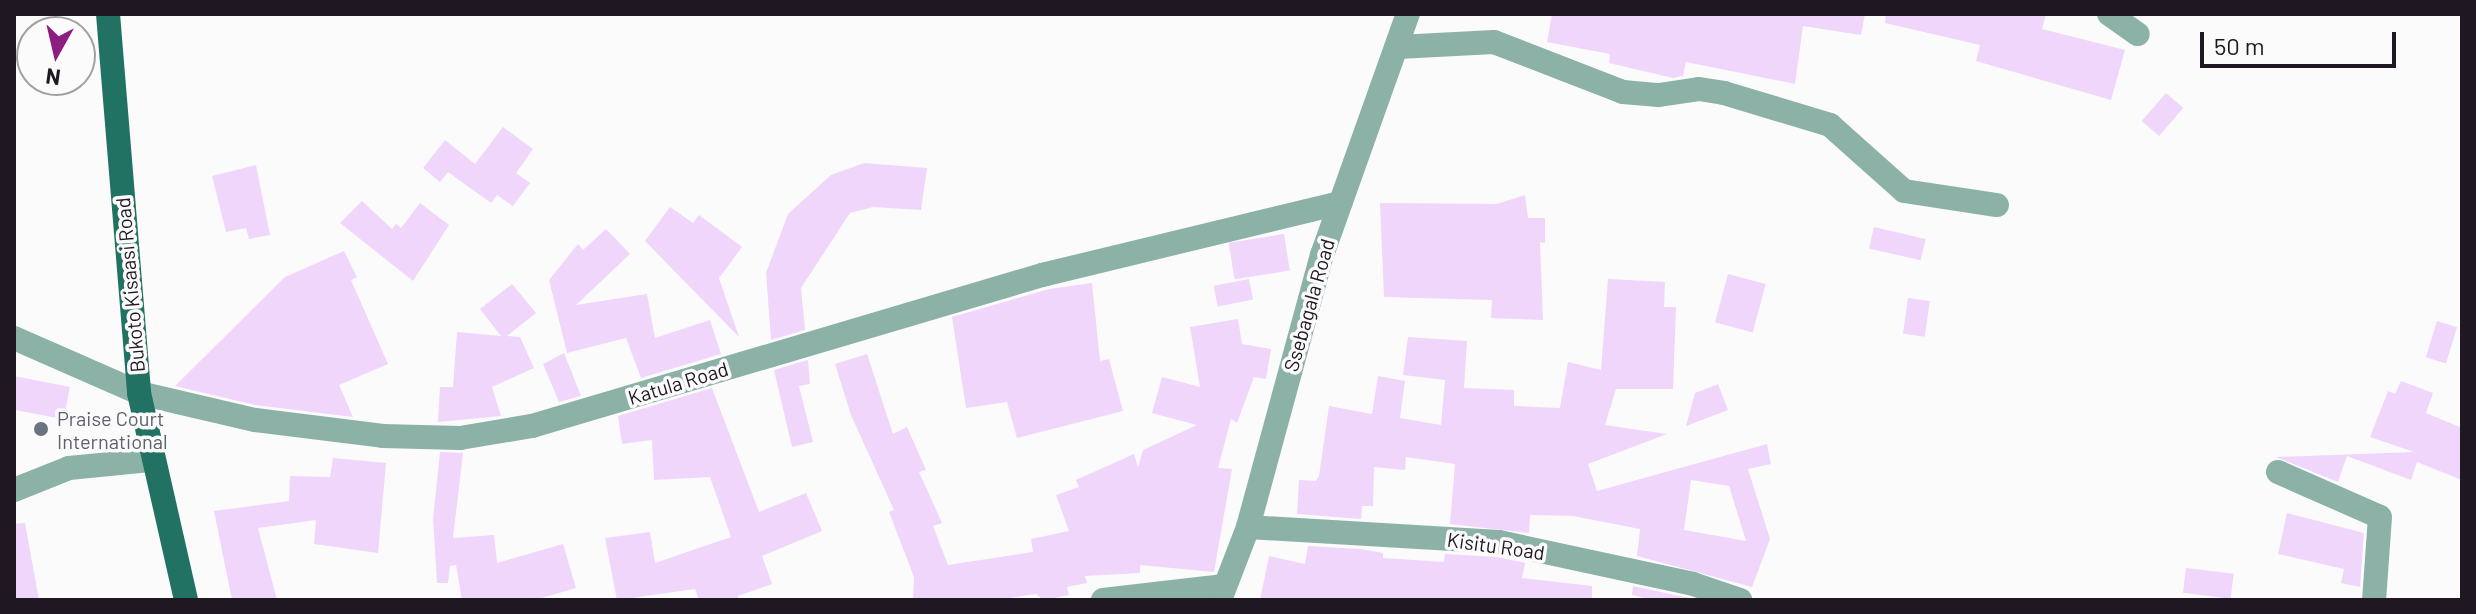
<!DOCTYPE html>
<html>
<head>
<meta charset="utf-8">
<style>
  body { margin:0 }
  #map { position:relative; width:2476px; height:614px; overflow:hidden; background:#fbfbfb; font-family:Barlow,sans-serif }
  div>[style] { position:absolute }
  .building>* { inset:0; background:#f0d6fb; transform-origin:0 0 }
  .minor>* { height:24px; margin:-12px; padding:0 12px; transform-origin:12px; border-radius:12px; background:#8cb1a7 }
  .major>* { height:24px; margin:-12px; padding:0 12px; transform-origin:12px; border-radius:12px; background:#227263 }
  .dots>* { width:22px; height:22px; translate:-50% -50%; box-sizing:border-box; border:4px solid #fbfbfb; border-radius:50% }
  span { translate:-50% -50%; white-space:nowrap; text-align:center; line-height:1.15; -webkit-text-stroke:7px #fbfbfb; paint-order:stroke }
  .street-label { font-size:20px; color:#1f1722 }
  .worship-label { font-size:20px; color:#5b616d }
  .left { translate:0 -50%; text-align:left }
  .frame { position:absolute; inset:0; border:16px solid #1f1722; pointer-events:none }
  .north { position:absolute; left:16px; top:16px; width:80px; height:80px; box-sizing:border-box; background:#fbfbfb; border:2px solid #a3a0a4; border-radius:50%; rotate:188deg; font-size:22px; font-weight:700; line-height:32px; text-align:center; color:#1f1722 }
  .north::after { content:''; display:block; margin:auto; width:28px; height:36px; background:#8d1d80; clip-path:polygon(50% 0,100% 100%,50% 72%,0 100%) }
  .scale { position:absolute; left:2200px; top:32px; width:196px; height:36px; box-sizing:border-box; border:4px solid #1f1722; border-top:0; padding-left:10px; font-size:24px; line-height:28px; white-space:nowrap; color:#1f1722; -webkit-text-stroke:6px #fbfbfb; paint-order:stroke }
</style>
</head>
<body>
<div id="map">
  <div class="building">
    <div style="clip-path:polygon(1552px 14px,1865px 14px,1861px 35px,1803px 26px,1795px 84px,1686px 62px,1683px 76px,1673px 78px,1609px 63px,1610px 54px,1547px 42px)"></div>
    <div style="clip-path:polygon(1886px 14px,2046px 14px,2042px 29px,2125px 50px,2111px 100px,1976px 61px,1980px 45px,1885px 23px)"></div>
    <div style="left:2166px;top:93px;width:23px;height:37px;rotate:41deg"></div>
    <div style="clip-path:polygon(503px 127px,533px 149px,516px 173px,530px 183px,513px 206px,497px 195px,491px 203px,448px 172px,440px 182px,423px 168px,445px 140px,475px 164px)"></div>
    <div style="clip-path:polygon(864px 163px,927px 168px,921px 210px,873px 207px,850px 213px,801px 288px,805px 330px,771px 340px,766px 273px,788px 214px,831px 175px)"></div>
    <div style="clip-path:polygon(256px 165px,270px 235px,249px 239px,246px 228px,226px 232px,212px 176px)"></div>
    <div style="clip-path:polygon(1525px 195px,1528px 218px,1545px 218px,1545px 243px,1540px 242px,1543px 320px,1491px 318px,1492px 300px,1384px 297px,1380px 203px,1497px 204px)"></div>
    <div style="clip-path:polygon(362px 201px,392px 229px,396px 224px,401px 228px,420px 203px,449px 225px,413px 281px,340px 223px)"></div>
    <div style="clip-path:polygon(670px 207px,693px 223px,699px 215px,742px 247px,719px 278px,739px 337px,645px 241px)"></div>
    <div style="left:1874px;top:227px;width:53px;height:22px;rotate:13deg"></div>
    <div style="clip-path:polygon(606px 229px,630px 254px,576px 305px,647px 294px,655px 338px,710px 320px,721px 354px,641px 378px,626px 338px,567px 353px,549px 280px,578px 244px,583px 250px)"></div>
    <div style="left:1284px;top:234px;width:37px;height:56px;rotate:81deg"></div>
    <div style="clip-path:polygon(344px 251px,357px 277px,351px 280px,388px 364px,339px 385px,353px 417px,255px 405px,175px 386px,285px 277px)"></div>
    <div style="left:1728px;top:274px;width:39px;height:50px;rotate:15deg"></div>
    <div style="left:1249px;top:279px;width:21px;height:36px;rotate:79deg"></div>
    <div style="clip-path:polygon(evenodd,1608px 279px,1665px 282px,1664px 307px,1676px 307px,1673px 389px,1616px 389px,1605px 425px,1667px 434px,1588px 464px,1597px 491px,1767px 444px,1771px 464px,1748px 469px,1770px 539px,1752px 587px,1637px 556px,1640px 529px,1573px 516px,1530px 515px,1529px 533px,1450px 524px,1455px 464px,1406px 457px,1405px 470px,1374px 467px,1373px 506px,1362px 506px,1361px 519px,1297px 514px,1299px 480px,1316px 481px,1319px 476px,1329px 406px,1372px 414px,1378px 376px,1405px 381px,1400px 418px,1441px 425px,1445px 380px,1403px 375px,1408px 337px,1467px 341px,1464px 388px,1514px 390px,1514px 406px,1560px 408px,1568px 362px,1601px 370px,1608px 279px,1691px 480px,1729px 486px,1746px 541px,1684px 530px,1691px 480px)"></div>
    <div style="clip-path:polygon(1092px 283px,1100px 361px,1109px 359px,1123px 411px,1017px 438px,1007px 402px,966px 408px,952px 317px,1049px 289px)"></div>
    <div style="clip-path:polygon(512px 284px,536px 313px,507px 336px,520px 337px,534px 368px,492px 387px,501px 416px,438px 422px,440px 387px,453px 387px,457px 332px,501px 336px,480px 309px)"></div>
    <div style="left:1908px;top:298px;width:22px;height:36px;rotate:8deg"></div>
    <div style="clip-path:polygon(1238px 319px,1242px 344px,1271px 349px,1266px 379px,1254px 377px,1237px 423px,1231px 419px,1218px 468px,1232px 469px,1214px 572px,1140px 565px,1140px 573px,1085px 576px,1087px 583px,1067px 587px,1069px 595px,1043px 600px,1036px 594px,996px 600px,913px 600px,914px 577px,889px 512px,894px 510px,851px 415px,835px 364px,867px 354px,893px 434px,907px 427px,926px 470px,919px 472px,942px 523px,933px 526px,948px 565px,1033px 552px,1031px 539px,1069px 531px,1056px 495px,1079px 487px,1076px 480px,1134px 454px,1138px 467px,1143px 450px,1197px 425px,1152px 413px,1162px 377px,1200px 387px,1190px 327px)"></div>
    <div style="left:2437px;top:321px;width:21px;height:38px;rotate:17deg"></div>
    <div style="clip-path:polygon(564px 353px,581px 396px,559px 402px,543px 364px)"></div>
    <div style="clip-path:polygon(808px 360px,810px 384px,799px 386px,813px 442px,792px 447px,774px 370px)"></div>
    <div style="left:14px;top:376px;width:57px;height:33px;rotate:11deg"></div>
    <div style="clip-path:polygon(2401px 381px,2433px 393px,2426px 413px,2462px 428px,2462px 480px,2417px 462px,2411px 480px,2347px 456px,2338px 482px,2276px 457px,2414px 452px,2370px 437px,2388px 391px,2395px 394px)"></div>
    <div style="clip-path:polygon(1718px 384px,1728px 410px,1686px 426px,1695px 393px)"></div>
    <div style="clip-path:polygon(712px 388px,759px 512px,806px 493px,822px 531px,762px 556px,772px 584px,738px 596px,739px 600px,699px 600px,695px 589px,617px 600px,605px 538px,650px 532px,655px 563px,731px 537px,710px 477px,654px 480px,652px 440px,622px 444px,618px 416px)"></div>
    <div style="clip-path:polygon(440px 452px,463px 453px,453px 538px,494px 535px,497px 563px,563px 544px,576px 588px,535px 600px,462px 600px,456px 565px,450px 566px,448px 583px,437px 583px,433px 519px)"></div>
    <div style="clip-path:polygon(333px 458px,386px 463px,378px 553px,314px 544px,316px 520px,258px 528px,277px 600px,232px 600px,214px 511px,289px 501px,290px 476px,330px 477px)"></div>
    <div style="clip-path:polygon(2287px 513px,2364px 533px,2360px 587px,2341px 583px,2344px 569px,2278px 554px)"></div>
    <div style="clip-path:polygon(25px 523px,39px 600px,14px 600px,14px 524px)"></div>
    <div style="clip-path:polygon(1308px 546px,1360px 549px,1383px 553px,1383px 558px,1444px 562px,1445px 554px,1497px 557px,1525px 563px,1522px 578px,1592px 586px,1592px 600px,1260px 600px,1269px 556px,1305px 564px)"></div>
    <div style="left:2186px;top:568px;width:48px;height:25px;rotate:7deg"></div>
    <div style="clip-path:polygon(1633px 586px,1689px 598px,1693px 600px,1652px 600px,1632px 595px)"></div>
  </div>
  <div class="minor">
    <div style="left:2109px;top:14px;width:35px;rotate:35deg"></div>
    <div style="left:1398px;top:47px;width:96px;rotate:-3deg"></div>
    <div style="left:1494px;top:42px;width:138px;rotate:21.2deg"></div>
    <div style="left:1623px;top:92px;width:36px;rotate:5deg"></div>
    <div style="left:1659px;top:95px;width:40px;rotate:-8.5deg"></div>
    <div style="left:1699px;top:89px;width:25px;rotate:9deg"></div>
    <div style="left:1724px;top:93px;width:111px;rotate:16.8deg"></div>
    <div style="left:1830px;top:125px;width:99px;rotate:41.7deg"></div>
    <div style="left:1904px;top:191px;width:94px;rotate:8.6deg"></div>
    <div style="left:14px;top:338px;width:137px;rotate:23.7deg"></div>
    <div style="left:139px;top:393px;width:119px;rotate:13.1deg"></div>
    <div style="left:255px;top:420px;width:129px;rotate:7.1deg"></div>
    <div style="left:383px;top:436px;width:77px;rotate:1.5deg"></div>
    <div style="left:460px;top:438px;width:73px;rotate:-9.5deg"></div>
    <div style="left:532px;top:426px;width:532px;rotate:-16.49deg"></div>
    <div style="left:1042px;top:275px;width:307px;rotate:-13.6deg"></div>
    <div style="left:2278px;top:472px;width:111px;rotate:23.8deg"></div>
    <div style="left:2380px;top:517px;width:83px;rotate:94.1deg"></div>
    <div style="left:14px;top:490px;width:59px;rotate:-21.8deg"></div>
    <div style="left:69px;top:468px;width:81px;rotate:-5.6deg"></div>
    <div style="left:1248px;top:527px;width:251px;rotate:3.4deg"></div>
    <div style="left:1499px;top:542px;width:198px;rotate:12.2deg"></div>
    <div style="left:1693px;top:584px;width:50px;rotate:18.8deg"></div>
    <div style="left:1103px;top:600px;width:122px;rotate:-6.6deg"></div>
    <div style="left:1220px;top:600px;width:78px;rotate:-69deg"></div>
    <div style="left:1248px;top:527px;width:282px;rotate:-74.8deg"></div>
    <div style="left:1322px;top:255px;width:256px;rotate:-70.4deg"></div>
  </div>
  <div class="major">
    <div style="left:108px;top:14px;width:380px;rotate:85.3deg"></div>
    <div style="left:139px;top:393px;width:212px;rotate:77.2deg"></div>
  </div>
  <div class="dots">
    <div style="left:41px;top:429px;background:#6b7280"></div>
  </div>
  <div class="street-label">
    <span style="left:130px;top:285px;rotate:-95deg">Bukoto Kisaasi Road</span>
    <span style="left:1309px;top:305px;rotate:-74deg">Ssebagala Road</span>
    <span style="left:678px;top:383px;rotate:-17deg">Katula Road</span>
    <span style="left:1496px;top:546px;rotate:8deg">Kisitu Road</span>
  </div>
  <div class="worship-label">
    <span class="left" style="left:57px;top:430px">Praise Court<br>International</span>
  </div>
  <div class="frame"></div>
  <div class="north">N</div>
  <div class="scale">50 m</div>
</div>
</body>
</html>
